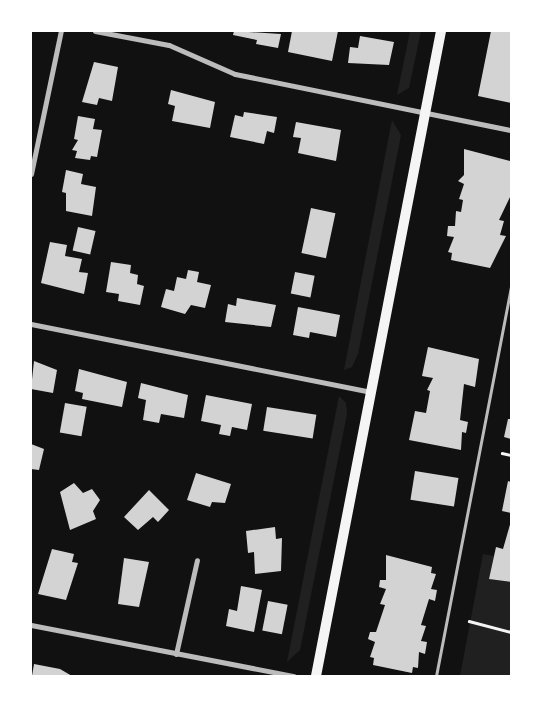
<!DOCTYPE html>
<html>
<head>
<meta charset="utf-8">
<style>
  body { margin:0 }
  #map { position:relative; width:542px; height:707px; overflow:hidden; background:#111; font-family:"PT Sans Narrow",sans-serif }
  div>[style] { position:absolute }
  .green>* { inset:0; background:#202020 }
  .building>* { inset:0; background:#d3d3d3; transform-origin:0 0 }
  .path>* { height:2.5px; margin:-1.25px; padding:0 1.25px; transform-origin:1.25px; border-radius:1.25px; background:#f5f5f5 }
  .service>* { height:3px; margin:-1.5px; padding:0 1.5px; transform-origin:1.5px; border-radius:1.5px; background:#bcbcbc }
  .minor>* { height:5px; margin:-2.5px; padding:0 2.5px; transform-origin:2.5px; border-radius:2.5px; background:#bcbcbc }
  .secondary>* { height:10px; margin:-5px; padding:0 5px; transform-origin:5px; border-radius:5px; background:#f5f5f5 }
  span { translate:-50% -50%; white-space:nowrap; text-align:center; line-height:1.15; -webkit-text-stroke:5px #fff; paint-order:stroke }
  .frame { position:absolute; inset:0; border:32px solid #fff; pointer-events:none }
</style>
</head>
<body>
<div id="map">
  <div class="green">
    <div style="clip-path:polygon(410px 31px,421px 31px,409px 88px,397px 95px)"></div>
    <div style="clip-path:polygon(392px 120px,401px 135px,358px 354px,352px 367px,344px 370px)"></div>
    <div style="clip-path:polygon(339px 396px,346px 403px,347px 414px,300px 650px,287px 662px)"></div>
    <div style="clip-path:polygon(483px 554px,494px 556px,489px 579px,511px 582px,511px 676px,460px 676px)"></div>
  </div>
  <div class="building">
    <div style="clip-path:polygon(234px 31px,281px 34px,278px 48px,256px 44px,257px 40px,233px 35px)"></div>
    <div style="clip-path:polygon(292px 31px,338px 31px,332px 61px,288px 52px)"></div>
    <div style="clip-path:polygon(491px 31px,511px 31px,511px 103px,478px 96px)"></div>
    <div style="clip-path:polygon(360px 36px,394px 42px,389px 65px,348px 63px,350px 47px,358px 48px)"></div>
    <div style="clip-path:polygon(94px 62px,118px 67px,112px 101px,99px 98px,97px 105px,82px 102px)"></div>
    <div style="clip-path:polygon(171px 90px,215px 102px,210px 128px,172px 121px,175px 106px,168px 104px)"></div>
    <div style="clip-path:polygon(244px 112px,277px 117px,274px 133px,267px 131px,264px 144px,230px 137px,235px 115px,243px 117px)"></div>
    <div style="clip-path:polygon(78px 116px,95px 119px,93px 129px,102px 130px,97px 157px,91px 156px,90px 160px,75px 158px,77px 151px,72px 150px,78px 140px,74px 139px)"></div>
    <div style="clip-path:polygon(296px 122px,341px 130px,336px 161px,298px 153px,301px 138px,293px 137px)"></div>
    <div style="clip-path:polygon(464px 149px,510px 161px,511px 195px,499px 220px,504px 221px,500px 235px,506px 236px,490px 268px,451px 260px,452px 253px,448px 252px,454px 237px,447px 236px,448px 226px,455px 226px,456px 211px,461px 212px,463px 200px,459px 199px,464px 184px,458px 181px,464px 175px)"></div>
    <div style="clip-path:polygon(66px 170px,83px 174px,81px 184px,96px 187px,92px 216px,66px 211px,66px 193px,62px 192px)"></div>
    <div style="left:311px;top:208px;width:25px;height:46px;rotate:12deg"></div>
    <div style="left:78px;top:227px;width:18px;height:24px;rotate:13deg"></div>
    <div style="clip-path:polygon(50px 242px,67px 245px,65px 256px,82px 259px,79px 272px,88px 273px,84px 294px,41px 283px)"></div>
    <div style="clip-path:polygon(111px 262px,131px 265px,130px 273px,138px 275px,137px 284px,144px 286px,140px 305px,118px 301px,119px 294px,106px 292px)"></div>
    <div style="clip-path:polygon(188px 270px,199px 272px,197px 282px,211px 285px,205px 308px,191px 305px,185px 314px,161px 307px,166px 289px,174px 291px,177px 277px,186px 279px)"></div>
    <div style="left:295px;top:272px;width:20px;height:22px;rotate:11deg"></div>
    <div style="clip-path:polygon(237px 298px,276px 305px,271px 327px,225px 322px,228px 304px,236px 306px)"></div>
    <div style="clip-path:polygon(298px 307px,340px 315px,336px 337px,310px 332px,309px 338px,293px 335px)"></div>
    <div style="clip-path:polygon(428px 347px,479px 359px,475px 387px,464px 384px,460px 420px,468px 422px,466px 433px,462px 432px,461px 450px,409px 440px,415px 411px,426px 413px,430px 391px,427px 390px,433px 378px,422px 376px)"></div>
    <div style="clip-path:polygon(34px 361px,57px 370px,53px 393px,31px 389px)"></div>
    <div style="clip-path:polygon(79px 369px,127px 382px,122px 407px,82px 399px,83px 393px,75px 391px)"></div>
    <div style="clip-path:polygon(141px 383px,188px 395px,184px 418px,161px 414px,159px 423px,143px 420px,146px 400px,138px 398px)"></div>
    <div style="clip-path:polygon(206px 395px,252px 404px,247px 430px,232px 427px,230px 436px,219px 434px,221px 425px,201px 421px)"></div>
    <div style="left:65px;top:403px;width:22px;height:30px;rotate:10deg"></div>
    <div style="left:267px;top:407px;width:50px;height:24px;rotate:9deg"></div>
    <div style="clip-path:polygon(508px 419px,511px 419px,511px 439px,504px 437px)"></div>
    <div style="clip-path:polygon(31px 444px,44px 449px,39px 470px,31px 469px)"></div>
    <div style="left:415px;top:471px;width:44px;height:29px;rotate:9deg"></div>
    <div style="clip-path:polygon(196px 473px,231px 484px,225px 503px,212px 502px,210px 507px,187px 500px)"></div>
    <div style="clip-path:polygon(508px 481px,511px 482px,511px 513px,502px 511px)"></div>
    <div style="clip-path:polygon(74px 483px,83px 493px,92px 489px,100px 500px,93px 511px,96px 519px,70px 530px,60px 492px)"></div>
    <div style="clip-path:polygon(149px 490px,169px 510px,158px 522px,153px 517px,138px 530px,124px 517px)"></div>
    <div style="clip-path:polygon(511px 521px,511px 582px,489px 579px,496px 547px,503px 549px)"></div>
    <div style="clip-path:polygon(275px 527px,276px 539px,282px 538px,281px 571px,255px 574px,254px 552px,248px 553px,246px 531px)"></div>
    <div style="clip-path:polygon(52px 549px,74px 554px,72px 562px,78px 563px,66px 600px,38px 594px)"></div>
    <div style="clip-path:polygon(386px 555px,432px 567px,431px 573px,436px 574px,431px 589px,437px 590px,435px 601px,429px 599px,421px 625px,426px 626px,421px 641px,427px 642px,425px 654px,419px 652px,418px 668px,413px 667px,412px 673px,373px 665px,374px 658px,370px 657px,375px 642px,368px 639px,370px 632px,376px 632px,385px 605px,380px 604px,386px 589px,379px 587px,380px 580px,386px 580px)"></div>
    <div style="clip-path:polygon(124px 558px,149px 562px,139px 607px,118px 604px)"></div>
    <div style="clip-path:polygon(241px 586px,262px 590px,254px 632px,226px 626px,229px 609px,237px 611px)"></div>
    <div style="left:268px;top:601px;width:20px;height:30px;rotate:11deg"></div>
    <div style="clip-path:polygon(34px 664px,60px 669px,72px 676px,32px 676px)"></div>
  </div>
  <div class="path">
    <div style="left:502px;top:453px;width:9px;rotate:13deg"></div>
    <div style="left:469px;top:621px;width:43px;rotate:14.7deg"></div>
  </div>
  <div class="service">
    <div style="left:436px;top:676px;width:398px;rotate:-79.1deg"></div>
  </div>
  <div class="minor">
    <div style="left:95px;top:31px;width:75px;rotate:10.7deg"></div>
    <div style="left:169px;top:45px;width:72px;rotate:23.7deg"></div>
    <div style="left:235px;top:74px;width:282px;rotate:11.5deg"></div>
    <div style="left:31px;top:174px;width:146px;rotate:-78.2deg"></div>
    <div style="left:31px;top:324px;width:347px;rotate:11.3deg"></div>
    <div style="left:31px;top:625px;width:268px;rotate:11deg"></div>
    <div style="left:176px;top:654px;width:96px;rotate:-77.4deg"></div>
  </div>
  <div class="secondary">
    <div style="left:316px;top:676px;width:657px;rotate:-79.03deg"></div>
  </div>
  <div class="frame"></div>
</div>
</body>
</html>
